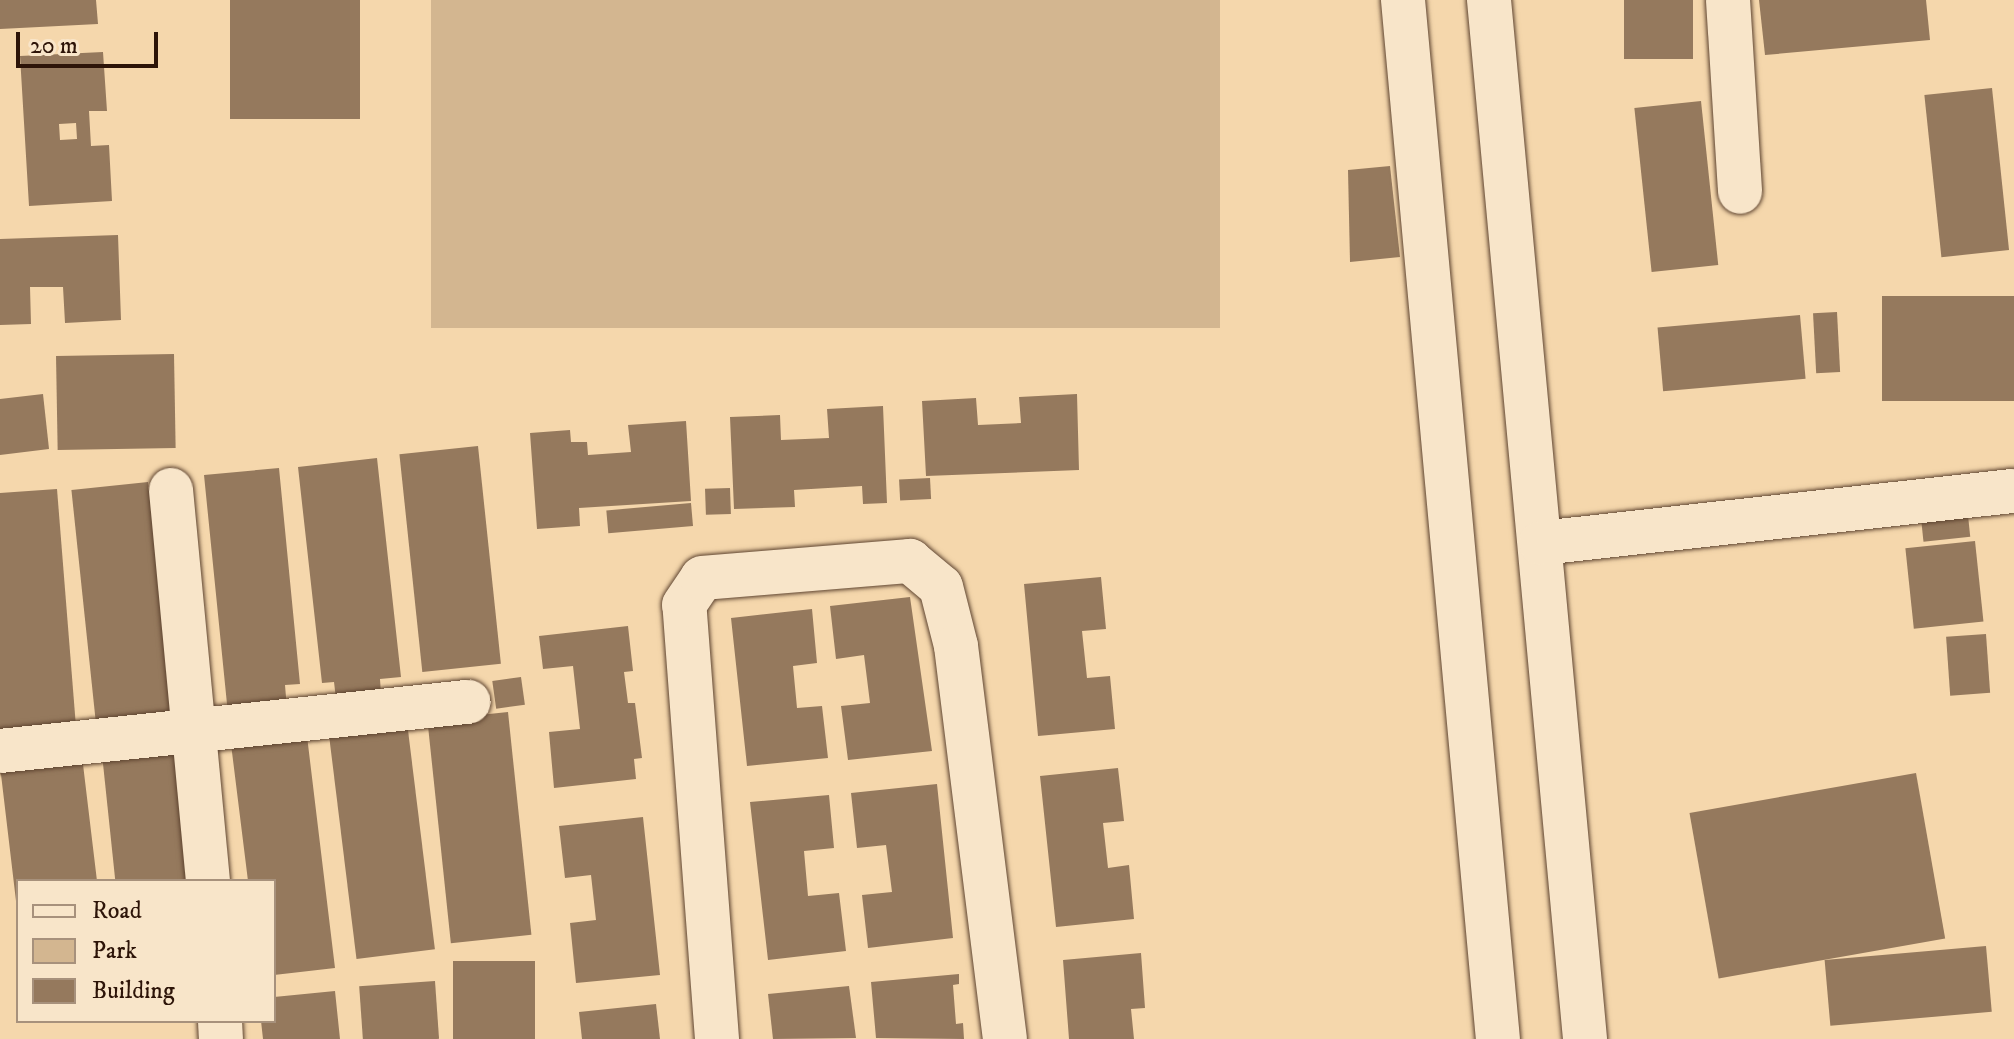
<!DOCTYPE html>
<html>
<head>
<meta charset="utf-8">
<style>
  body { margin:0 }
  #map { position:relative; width:2014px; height:1039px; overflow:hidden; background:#f5d7ac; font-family:"IM FELL DW Pica",serif }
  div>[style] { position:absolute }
  .green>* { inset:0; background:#d3b690; transform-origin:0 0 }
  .building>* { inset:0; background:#95795d; transform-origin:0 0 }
  .roads { filter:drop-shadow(0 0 2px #5f4531) drop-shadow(0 0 2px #5f4531) }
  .minor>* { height:44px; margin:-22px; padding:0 22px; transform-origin:22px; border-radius:22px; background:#f8e5c9 }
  span { translate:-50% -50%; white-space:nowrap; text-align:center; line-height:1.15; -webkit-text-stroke:8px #f8e5c9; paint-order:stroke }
  .legend { position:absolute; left:16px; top:879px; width:260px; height:144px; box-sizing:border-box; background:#f8e5c9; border:2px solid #a7917c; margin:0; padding:10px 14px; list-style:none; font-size:24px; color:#2d1408 }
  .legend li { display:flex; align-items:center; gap:16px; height:40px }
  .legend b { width:40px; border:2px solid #a7917c }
  .scale { position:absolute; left:16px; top:32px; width:142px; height:36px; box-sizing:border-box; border:4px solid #2d1408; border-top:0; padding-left:10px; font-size:24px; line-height:28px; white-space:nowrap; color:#2d1408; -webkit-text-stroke:6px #f8e5c9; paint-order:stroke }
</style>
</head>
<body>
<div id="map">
  <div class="green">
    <div style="left:431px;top:0;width:789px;height:328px"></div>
  </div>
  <div class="building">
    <div style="clip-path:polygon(0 0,96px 0,98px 24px,0 29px)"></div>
    <div style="left:230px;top:0;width:130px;height:119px"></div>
    <div style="left:1624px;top:0;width:69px;height:59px"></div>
    <div style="clip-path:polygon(1759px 0,1926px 0,1930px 40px,1765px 55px)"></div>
    <div style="clip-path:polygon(evenodd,103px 52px,107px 111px,89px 111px,91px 146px,109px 145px,112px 201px,29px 206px,20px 56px,103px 52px,76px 123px,77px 139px,60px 140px,59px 124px,76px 123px)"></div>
    <div style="left:1992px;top:88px;width:163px;height:68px;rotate:84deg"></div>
    <div style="left:1701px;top:101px;width:165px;height:67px;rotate:84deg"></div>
    <div style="clip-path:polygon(1390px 166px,1400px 257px,1350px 262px,1348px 170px)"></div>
    <div style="clip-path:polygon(118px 235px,121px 320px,65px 323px,63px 287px,30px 287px,31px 324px,0 325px,0 239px)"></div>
    <div style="left:2014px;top:296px;width:105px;height:132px;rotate:90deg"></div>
    <div style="left:1837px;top:312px;width:60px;height:24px;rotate:87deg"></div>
    <div style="left:1800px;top:315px;width:64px;height:143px;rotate:85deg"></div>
    <div style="left:174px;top:354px;width:94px;height:118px;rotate:89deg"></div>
    <div style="clip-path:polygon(43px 394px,49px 449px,0 455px,0 399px)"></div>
    <div style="clip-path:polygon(1077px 394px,1079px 470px,926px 476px,922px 401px,976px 398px,978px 425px,1021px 423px,1019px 397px)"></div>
    <div style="clip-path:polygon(883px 406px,887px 503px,863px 504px,862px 486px,794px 490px,795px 507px,734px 509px,730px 417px,780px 415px,781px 440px,829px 438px,827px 409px)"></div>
    <div style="clip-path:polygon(686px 421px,691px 501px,579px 508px,580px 526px,537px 529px,530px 433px,570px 430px,571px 442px,587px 442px,588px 455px,631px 452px,628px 425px)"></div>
    <div style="left:478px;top:446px;width:219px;height:79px;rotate:84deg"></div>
    <div style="clip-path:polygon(377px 458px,401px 677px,380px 679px,381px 694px,336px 699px,334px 682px,322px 683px,298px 467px)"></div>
    <div style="clip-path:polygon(279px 468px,300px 684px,285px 685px,287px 709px,228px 714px,204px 475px)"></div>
    <div style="left:930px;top:478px;width:21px;height:31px;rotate:87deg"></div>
    <div style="left:148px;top:482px;width:233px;height:77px;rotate:84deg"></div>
    <div style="left:730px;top:488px;width:26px;height:25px;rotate:88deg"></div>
    <div style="clip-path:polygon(57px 489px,76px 727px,0 733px,0 493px)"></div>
    <div style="left:691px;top:503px;width:23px;height:85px;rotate:85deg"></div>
    <div style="left:1967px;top:506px;width:31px;height:47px;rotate:84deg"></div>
    <div style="left:1975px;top:541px;width:81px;height:70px;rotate:84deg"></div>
    <div style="clip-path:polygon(1101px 577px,1106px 629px,1082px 631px,1087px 678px,1110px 676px,1115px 729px,1038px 736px,1024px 584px)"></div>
    <div style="clip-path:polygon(910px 597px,932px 751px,848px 760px,841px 706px,870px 703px,864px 655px,836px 659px,830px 606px)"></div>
    <div style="clip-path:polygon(812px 609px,817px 663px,793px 666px,797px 708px,822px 706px,828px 758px,747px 766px,731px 618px)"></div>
    <div style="clip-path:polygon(628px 626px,633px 671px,624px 672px,628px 703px,635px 703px,642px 758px,634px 759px,636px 779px,554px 788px,549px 732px,580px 729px,573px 666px,543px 669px,539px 636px)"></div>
    <div style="left:1986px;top:634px;width:59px;height:40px;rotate:86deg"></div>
    <div style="left:521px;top:677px;width:28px;height:29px;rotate:82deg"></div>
    <div style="left:508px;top:712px;width:224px;height:81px;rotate:84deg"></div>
    <div style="left:407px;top:722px;width:229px;height:79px;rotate:83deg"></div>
    <div style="clip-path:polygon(307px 736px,335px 968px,274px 975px,274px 881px,248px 881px,231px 744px)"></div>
    <div style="left:180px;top:750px;width:132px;height:78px;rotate:84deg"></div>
    <div style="clip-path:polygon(82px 756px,97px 881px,18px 881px,16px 901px,0 766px)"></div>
    <div style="clip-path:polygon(1118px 768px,1124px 821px,1103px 823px,1108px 868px,1129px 865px,1134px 919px,1056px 927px,1040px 776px)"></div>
    <div style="left:1916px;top:773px;width:168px;height:230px;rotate:80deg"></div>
    <div style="clip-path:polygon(937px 784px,953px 938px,868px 948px,862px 895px,892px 892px,886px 845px,857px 848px,851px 793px)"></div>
    <div style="clip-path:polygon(829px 795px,834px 848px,804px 851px,808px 896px,839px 893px,846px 951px,768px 960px,750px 802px)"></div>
    <div style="clip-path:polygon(643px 817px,660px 975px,576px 983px,570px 923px,596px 920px,591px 875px,565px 878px,559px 826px)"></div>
    <div style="left:1986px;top:946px;width:66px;height:162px;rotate:85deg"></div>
    <div style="clip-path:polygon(1141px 953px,1145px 1008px,1131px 1009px,1134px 1039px,1069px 1039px,1063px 960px)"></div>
    <div style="left:453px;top:961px;width:82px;height:78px"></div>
    <div style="clip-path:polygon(959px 974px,959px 984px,953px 985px,956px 1024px,963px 1023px,964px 1039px,876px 1038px,871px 982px)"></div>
    <div style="left:435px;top:981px;width:58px;height:76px;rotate:86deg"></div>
    <div style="clip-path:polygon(849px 986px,856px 1038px,773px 1039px,768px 994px)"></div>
    <div style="clip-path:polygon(335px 991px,340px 1039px,263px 1039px,261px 1021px,274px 1021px,274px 997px)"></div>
    <div style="clip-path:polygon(656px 1004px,660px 1039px,582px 1039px,579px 1012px)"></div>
  </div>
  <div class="roads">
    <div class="minor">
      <div style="left:1403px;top:0;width:1043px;rotate:84.78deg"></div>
      <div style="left:1489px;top:0;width:1043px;rotate:84.72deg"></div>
      <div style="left:1728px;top:0;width:192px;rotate:86.4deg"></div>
      <div style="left:171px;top:490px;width:393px;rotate:84.6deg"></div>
      <div style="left:1541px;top:543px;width:476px;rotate:-6.3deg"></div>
      <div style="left:0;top:751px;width:471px;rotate:-6deg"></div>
      <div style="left:220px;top:1021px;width:18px;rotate:87deg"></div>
      <div style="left:717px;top:1039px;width:435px;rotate:-94.3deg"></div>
      <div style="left:684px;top:605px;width:32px;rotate:-56deg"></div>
      <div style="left:702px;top:578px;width:209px;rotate:-4.7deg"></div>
      <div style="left:910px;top:561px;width:40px;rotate:40deg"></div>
      <div style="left:941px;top:587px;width:61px;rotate:75.7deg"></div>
      <div style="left:956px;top:646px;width:396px;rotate:82.9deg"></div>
    </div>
  </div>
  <ul class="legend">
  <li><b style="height:10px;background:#f8e5c9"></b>Road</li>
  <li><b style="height:22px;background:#d3b690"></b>Park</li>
  <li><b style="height:22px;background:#95795d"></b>Building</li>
  </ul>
  <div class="scale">20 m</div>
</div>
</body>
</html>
